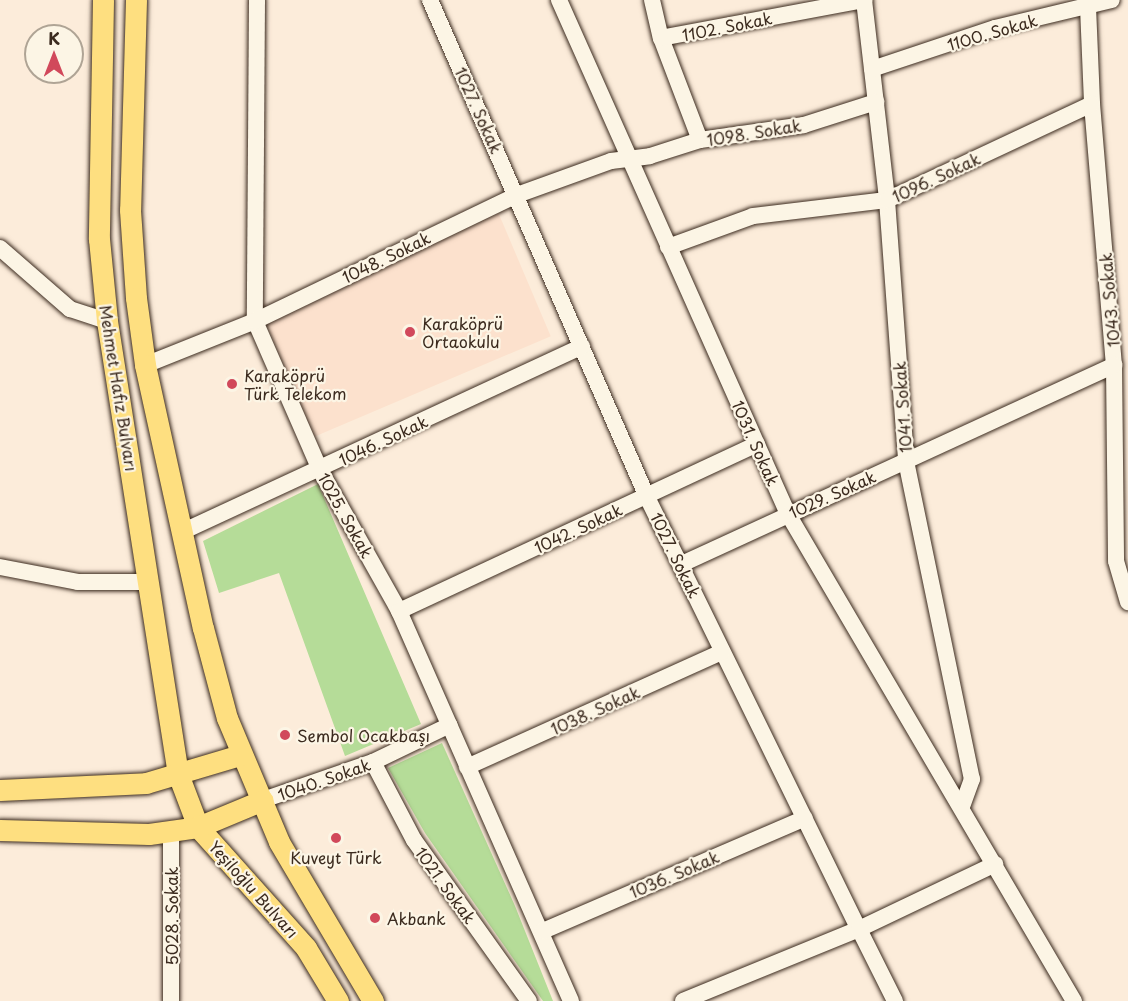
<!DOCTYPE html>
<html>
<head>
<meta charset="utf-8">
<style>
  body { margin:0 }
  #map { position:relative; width:1128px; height:1001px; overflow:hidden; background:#fcecda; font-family:"Playpen Sans",sans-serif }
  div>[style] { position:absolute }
  .built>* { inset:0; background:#fce1cd; transform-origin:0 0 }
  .green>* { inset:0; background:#b5dc98 }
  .roads { filter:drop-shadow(0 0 2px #3b2a1e) drop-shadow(0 0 2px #3b2a1e) }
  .minor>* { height:16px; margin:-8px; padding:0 8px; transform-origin:8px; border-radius:8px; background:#fcf5e5 }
  .major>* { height:21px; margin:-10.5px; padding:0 10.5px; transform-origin:10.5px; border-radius:10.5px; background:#fedf80 }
  .dots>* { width:16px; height:16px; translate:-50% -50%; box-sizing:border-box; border:3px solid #fcf5e5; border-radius:50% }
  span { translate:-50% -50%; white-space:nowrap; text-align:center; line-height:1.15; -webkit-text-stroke:4.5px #fcf5e5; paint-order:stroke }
  .street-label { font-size:16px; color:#3b2a1e }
  .poi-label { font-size:16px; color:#3b2a1e }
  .left { translate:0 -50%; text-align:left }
  .north { position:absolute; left:24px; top:24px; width:60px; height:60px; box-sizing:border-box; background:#fcf5e5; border:2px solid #afa495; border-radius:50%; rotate:0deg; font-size:16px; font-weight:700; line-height:24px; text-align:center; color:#3b2a1e }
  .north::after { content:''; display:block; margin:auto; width:21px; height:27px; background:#d1495b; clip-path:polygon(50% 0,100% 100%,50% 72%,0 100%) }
</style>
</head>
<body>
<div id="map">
  <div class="built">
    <div style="left:498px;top:212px;width:135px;height:257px;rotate:67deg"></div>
  </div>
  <div class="green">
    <div style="clip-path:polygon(318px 484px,421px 724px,345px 756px,279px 573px,219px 593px,203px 541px)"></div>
    <div style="clip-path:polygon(442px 743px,515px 906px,553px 1001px,543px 1001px,425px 833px,388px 768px)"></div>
  </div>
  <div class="roads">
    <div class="minor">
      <div style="left:257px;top:0;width:321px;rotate:90.4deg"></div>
      <div style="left:255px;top:321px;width:163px;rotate:66.4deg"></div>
      <div style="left:320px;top:470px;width:162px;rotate:60.7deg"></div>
      <div style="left:399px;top:611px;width:426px;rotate:66.2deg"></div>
      <div style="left:430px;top:0;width:542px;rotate:66.41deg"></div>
      <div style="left:647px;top:497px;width:481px;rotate:63.9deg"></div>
      <div style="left:859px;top:929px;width:190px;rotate:157.8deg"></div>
      <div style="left:559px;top:0;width:563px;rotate:65.99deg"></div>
      <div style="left:788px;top:514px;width:565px;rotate:59.58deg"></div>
      <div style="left:652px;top:0;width:39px;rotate:77deg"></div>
      <div style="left:661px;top:38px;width:109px;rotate:69.1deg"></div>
      <div style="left:1088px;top:7px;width:97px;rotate:87.6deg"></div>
      <div style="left:1092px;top:104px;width:262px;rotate:85.2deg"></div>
      <div style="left:1114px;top:365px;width:196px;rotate:89.4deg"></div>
      <div style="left:1116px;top:561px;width:43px;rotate:73.7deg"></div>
      <div style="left:661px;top:38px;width:207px;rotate:-10.6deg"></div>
      <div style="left:864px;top:0;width:201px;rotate:83.4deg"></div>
      <div style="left:887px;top:200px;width:262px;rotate:85.8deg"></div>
      <div style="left:906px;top:461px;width:325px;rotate:78.3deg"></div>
      <div style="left:972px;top:779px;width:30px;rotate:110deg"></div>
      <div style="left:872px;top:69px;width:130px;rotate:-18.4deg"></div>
      <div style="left:995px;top:28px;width:120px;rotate:-13.5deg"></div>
      <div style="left:668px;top:247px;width:90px;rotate:-20deg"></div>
      <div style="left:753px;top:216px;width:135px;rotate:-6.8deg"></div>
      <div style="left:887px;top:200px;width:226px;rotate:-25.1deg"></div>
      <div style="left:0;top:248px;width:93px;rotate:41.1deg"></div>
      <div style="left:70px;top:309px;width:39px;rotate:18deg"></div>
      <div style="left:145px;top:365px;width:118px;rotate:-21.8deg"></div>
      <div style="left:255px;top:321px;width:291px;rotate:-25.7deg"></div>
      <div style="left:517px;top:195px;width:100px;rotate:-19.9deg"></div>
      <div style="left:611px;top:161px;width:39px;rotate:-7deg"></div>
      <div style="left:650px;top:156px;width:52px;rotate:-17.7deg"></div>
      <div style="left:700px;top:140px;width:105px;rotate:-8.2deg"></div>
      <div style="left:804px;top:125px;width:76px;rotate:-17.7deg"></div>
      <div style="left:182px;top:532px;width:441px;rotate:-24.9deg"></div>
      <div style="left:682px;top:564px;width:476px;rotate:-24.7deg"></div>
      <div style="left:0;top:567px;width:79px;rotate:10.9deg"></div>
      <div style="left:78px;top:582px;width:71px"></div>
      <div style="left:399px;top:611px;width:395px;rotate:-25deg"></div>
      <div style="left:373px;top:762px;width:88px;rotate:62.3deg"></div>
      <div style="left:414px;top:840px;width:198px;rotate:54.5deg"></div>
      <div style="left:467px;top:767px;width:280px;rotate:-24.3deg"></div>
      <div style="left:263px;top:800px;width:116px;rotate:-19.1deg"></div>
      <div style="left:373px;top:762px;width:85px;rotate:-25.7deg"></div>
      <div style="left:171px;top:831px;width:170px;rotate:90deg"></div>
      <div style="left:543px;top:931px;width:285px;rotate:-23.3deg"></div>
      <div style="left:895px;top:1001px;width:80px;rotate:-116.6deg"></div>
      <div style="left:859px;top:929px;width:151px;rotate:-25.5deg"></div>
    </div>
    <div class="major">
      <div style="left:103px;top:0;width:239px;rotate:91deg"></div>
      <div style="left:99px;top:239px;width:82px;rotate:84.4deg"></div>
      <div style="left:107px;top:321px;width:459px;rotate:81.1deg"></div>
      <div style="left:178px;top:774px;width:57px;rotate:69.3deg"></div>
      <div style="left:198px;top:827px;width:162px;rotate:48.2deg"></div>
      <div style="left:306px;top:948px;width:62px;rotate:58.9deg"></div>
      <div style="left:136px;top:0;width:210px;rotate:91.6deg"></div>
      <div style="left:130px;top:210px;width:88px;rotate:86.1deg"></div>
      <div style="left:136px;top:298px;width:68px;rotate:82.3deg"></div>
      <div style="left:145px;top:365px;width:269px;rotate:77.6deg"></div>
      <div style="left:203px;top:628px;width:93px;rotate:75.1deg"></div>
      <div style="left:227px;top:718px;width:134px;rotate:67.2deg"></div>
      <div style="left:279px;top:842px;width:185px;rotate:59.4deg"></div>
      <div style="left:0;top:790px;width:146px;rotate:-2.7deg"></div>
      <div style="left:146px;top:783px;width:98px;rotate:-16.6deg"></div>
      <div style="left:0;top:830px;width:149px;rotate:1.5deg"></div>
      <div style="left:149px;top:834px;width:49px;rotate:-8.1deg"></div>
      <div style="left:198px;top:827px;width:70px;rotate:-22.6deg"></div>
    </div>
  </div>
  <div class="dots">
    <div style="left:410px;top:332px;background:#d1495b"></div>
    <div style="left:232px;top:384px;background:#d1495b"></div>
    <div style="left:285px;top:735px;background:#d1495b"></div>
    <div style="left:336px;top:838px;background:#d1495b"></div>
    <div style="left:375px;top:918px;background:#d1495b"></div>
  </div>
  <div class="street-label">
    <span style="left:727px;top:26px;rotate:-11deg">1102. Sokak</span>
    <span style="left:992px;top:32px;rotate:-16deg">1100. Sokak</span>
    <span style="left:479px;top:110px;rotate:66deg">1027. Sokak</span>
    <span style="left:754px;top:132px;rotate:-9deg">1098. Sokak</span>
    <span style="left:936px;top:177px;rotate:-25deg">1096. Sokak</span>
    <span style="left:386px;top:257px;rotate:-26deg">1048. Sokak</span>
    <span style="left:1109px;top:300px;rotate:-95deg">1043. Sokak</span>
    <span style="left:119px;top:388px;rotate:81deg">Mehmet Hafız Bulvarı</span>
    <span style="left:902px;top:407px;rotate:-94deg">1041. Sokak</span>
    <span style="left:383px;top:440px;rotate:-25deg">1046. Sokak</span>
    <span style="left:756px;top:443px;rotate:66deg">1031. Sokak</span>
    <span style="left:832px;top:494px;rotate:-24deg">1029. Sokak</span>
    <span style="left:346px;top:515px;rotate:61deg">1025. Sokak</span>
    <span style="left:578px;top:528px;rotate:-25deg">1042. Sokak</span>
    <span style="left:676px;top:555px;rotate:64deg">1027. Sokak</span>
    <span style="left:595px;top:710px;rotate:-24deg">1038. Sokak</span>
    <span style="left:324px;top:779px;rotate:-19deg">1040. Sokak</span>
    <span style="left:674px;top:874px;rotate:-23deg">1036. Sokak</span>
    <span style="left:446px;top:885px;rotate:54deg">1021. Sokak</span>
    <span style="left:254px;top:889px;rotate:48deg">Yeşiloğlu Bulvarı</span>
    <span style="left:171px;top:916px;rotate:-90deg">5028. Sokak</span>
  </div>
  <div class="poi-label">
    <span class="left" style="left:422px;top:332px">Karaköprü<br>Ortaokulu</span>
    <span class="left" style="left:244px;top:384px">Karaköprü<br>Türk Telekom</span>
    <span class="left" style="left:297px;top:735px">Sembol Ocakbaşı</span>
    <span style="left:336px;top:857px">Kuveyt Türk</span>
    <span class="left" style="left:387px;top:918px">Akbank</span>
  </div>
  <div class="north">K</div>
</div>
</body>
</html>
